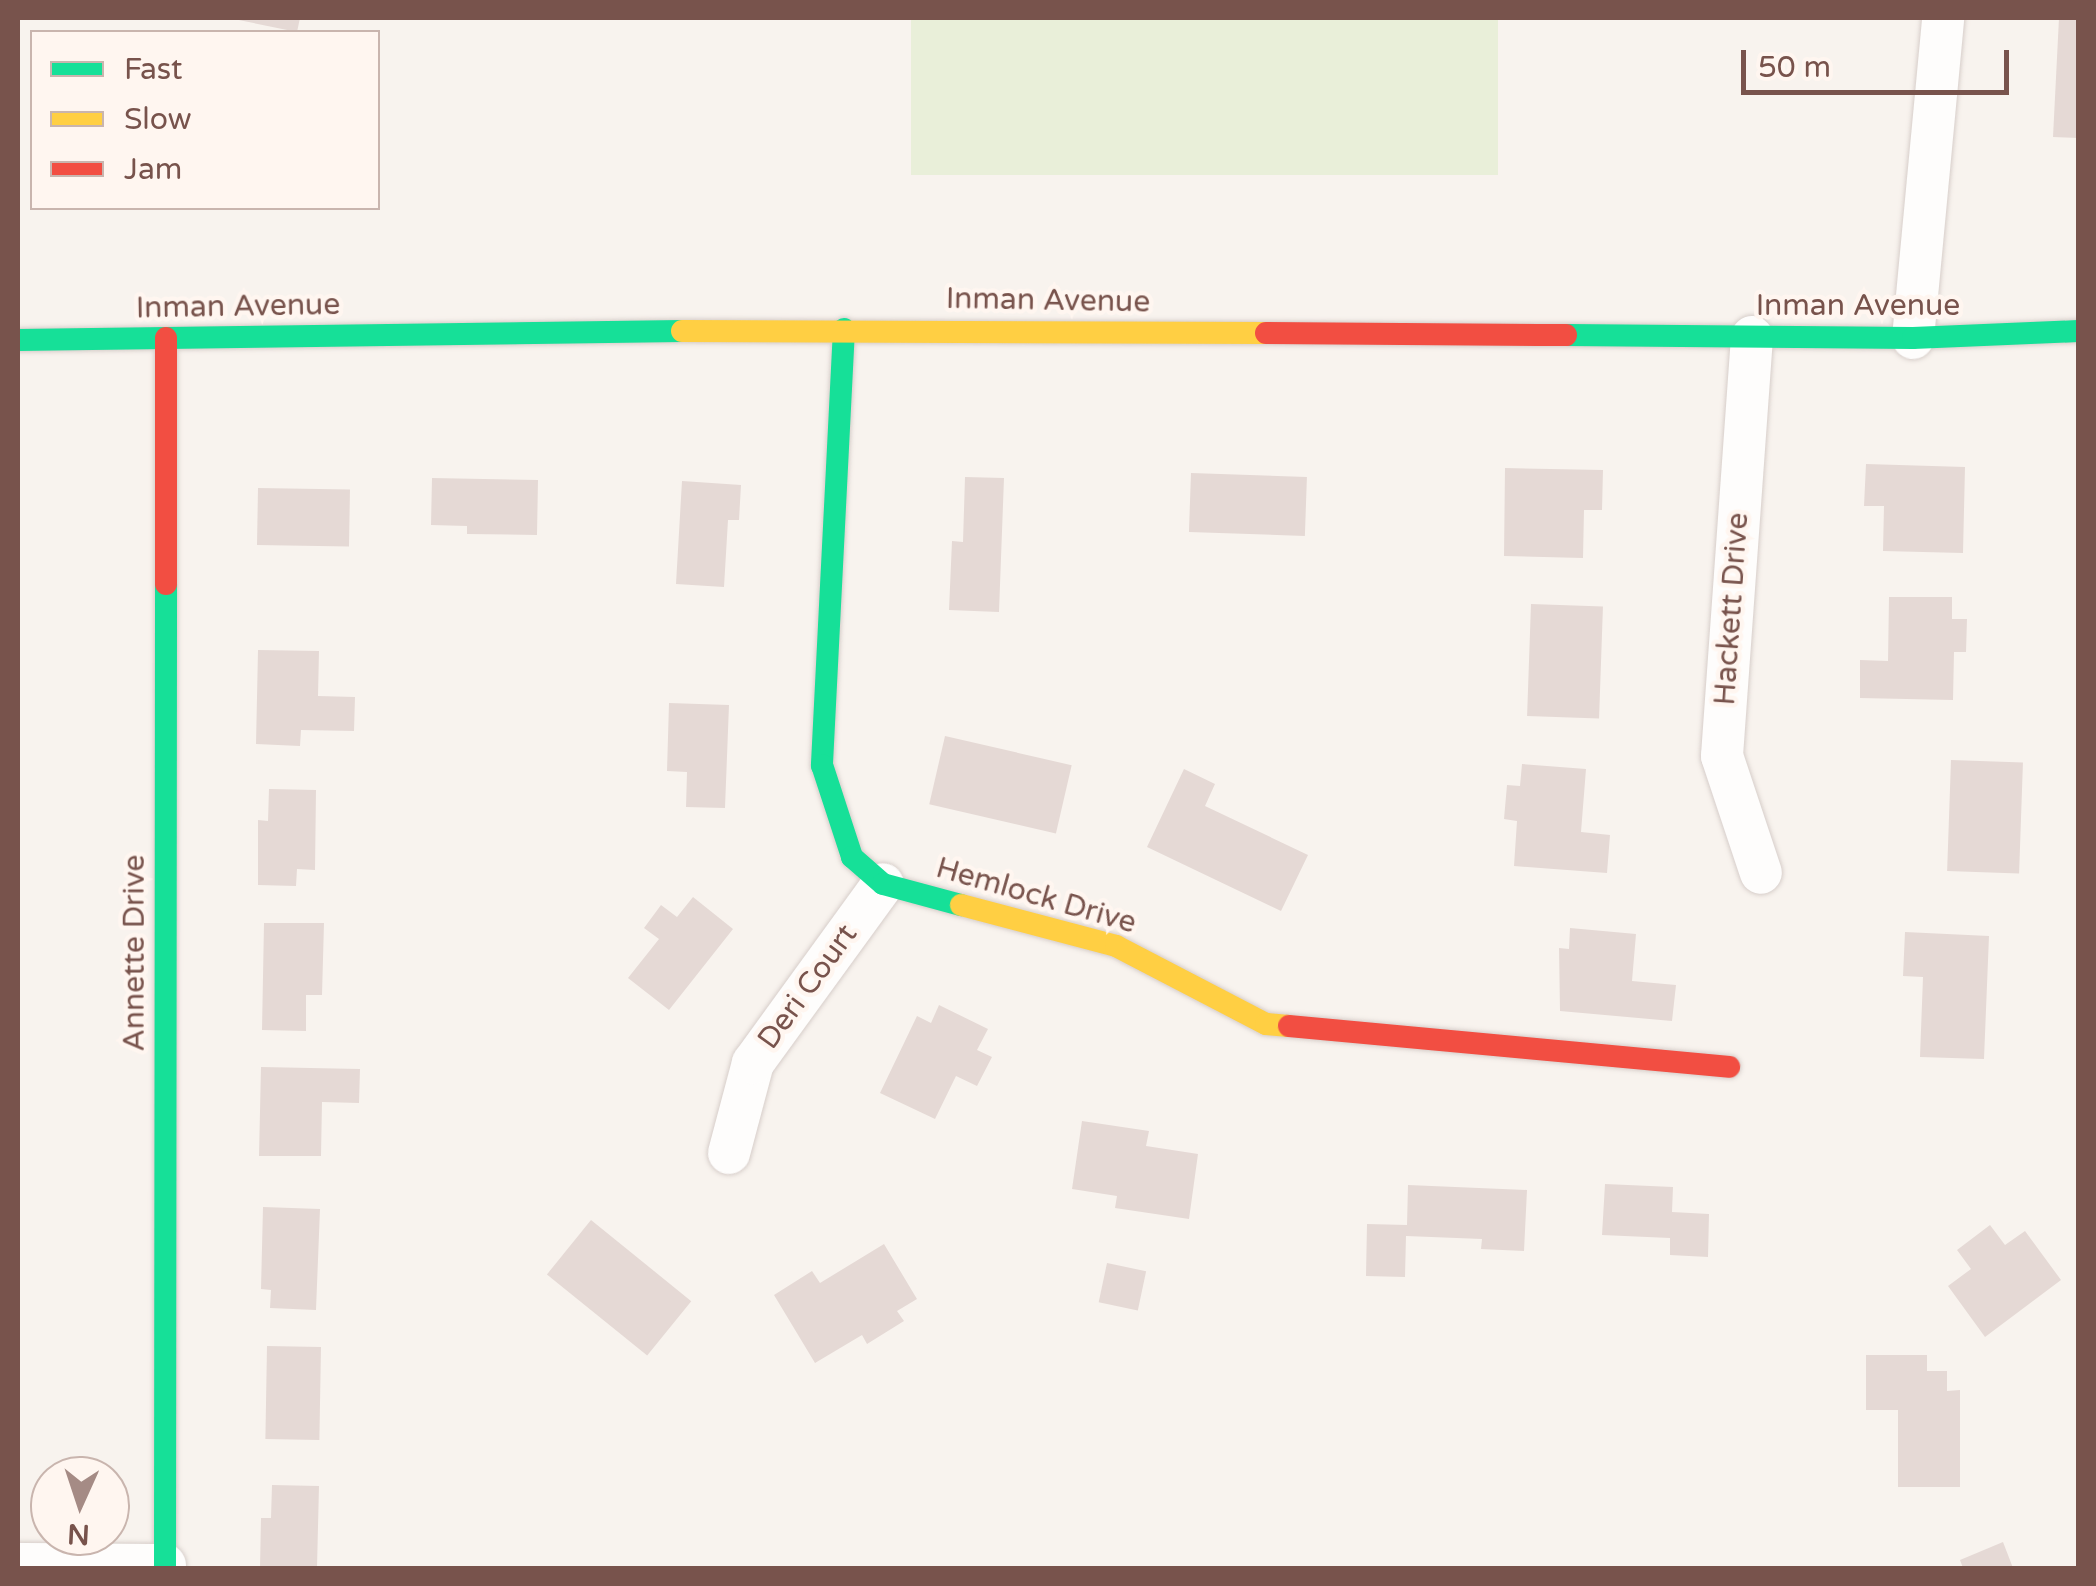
<!DOCTYPE html>
<html>
<head>
<meta charset="utf-8">
<style>
  body { margin:0 }
  #map { position:relative; width:2096px; height:1586px; overflow:hidden; background:#f8f3ee; font-family:"Varela Round",sans-serif }
  div>[style] { position:absolute }
  .green>* { inset:0; background:#e9efd9; transform-origin:0 0 }
  .building>* { inset:0; background:#e5d9d5; transform-origin:0 0 }
  .roads { filter:drop-shadow(0 0 2px #d7ceca) drop-shadow(0 0 2px #d7ceca) }
  .street>* { height:42px; margin:-21px; padding:0 21px; transform-origin:21px; border-radius:21px; background:#fefdfc }
  .fast>* { height:22px; margin:-11px; padding:0 11px; transform-origin:11px; border-radius:11px; background:#16e098 }
  .slow>* { height:22px; margin:-11px; padding:0 11px; transform-origin:11px; border-radius:11px; background:#ffcf43 }
  .jam>* { height:22px; margin:-11px; padding:0 11px; transform-origin:11px; border-radius:11px; background:#f24e42 }
  span { translate:-50% -50%; white-space:nowrap; text-align:center; line-height:1.15; -webkit-text-stroke:9px #fff6f0; paint-order:stroke }
  .street-label { font-size:30px; color:#78534c }
  .frame { position:absolute; inset:0; border:20px solid #78534c; pointer-events:none }
  .legend { position:absolute; left:30px; top:30px; width:350px; height:180px; box-sizing:border-box; background:#fff6f0; border:2px solid #c9b5ae; margin:0; padding:12px 18px; list-style:none; font-size:30px; color:#78534c }
  .legend li { display:flex; align-items:center; gap:20px; height:50px }
  .legend b { width:50px; border:2px solid #c9b5ae }
  .north { position:absolute; left:30px; top:1456px; width:100px; height:100px; box-sizing:border-box; background:#fff6f0; border:2px solid #c9b5ae; border-radius:50%; rotate:183deg; font-size:28px; font-weight:700; line-height:40px; text-align:center; color:#78534c }
  .north::after { content:''; display:block; margin:auto; width:35px; height:45px; background:#a58b85; clip-path:polygon(50% 0,100% 100%,50% 72%,0 100%) }
  .scale { position:absolute; left:1741px; top:50px; width:268px; height:45px; box-sizing:border-box; border:5px solid #78534c; border-top:0; padding-left:12px; font-size:30px; line-height:35px; white-space:nowrap; color:#78534c; -webkit-text-stroke:8px #fff6f0; paint-order:stroke }
</style>
</head>
<body>
<div id="map">
  <div class="green">
    <div style="left:911px;top:18px;width:587px;height:157px"></div>
  </div>
  <div class="building">
    <div style="clip-path:polygon(229px 18px,300px 18px,297px 32px)"></div>
    <div style="clip-path:polygon(2059px 18px,2078px 18px,2078px 138px,2053px 137px)"></div>
    <div style="clip-path:polygon(1866px 464px,1965px 467px,1963px 553px,1883px 551px,1884px 506px,1864px 506px)"></div>
    <div style="clip-path:polygon(1505px 468px,1603px 470px,1602px 510px,1584px 510px,1583px 558px,1504px 556px)"></div>
    <div style="left:1191px;top:473px;width:116px;height:59px;rotate:2deg"></div>
    <div style="clip-path:polygon(965px 477px,1004px 478px,999px 612px,949px 610px,952px 541px,963px 542px)"></div>
    <div style="clip-path:polygon(432px 478px,538px 480px,537px 535px,467px 534px,467px 526px,431px 525px)"></div>
    <div style="clip-path:polygon(682px 481px,741px 485px,739px 520px,728px 520px,724px 587px,676px 584px)"></div>
    <div style="left:258px;top:488px;width:92px;height:57px;rotate:1deg"></div>
    <div style="clip-path:polygon(1889px 597px,1952px 597px,1952px 619px,1967px 619px,1966px 652px,1954px 652px,1953px 700px,1860px 698px,1860px 660px,1888px 661px)"></div>
    <div style="left:1531px;top:604px;width:72px;height:112px;rotate:2deg"></div>
    <div style="clip-path:polygon(258px 650px,319px 651px,318px 696px,355px 697px,354px 731px,301px 730px,300px 746px,256px 744px)"></div>
    <div style="clip-path:polygon(669px 703px,729px 705px,725px 808px,686px 807px,687px 772px,667px 771px)"></div>
    <div style="left:945px;top:736px;width:130px;height:70px;rotate:13deg"></div>
    <div style="left:1951px;top:760px;width:72px;height:111px;rotate:2deg"></div>
    <div style="clip-path:polygon(1522px 764px,1586px 769px,1581px 832px,1610px 835px,1607px 873px,1514px 866px,1517px 821px,1504px 819px,1507px 785px,1520px 786px)"></div>
    <div style="clip-path:polygon(1184px 769px,1215px 784px,1205px 806px,1308px 855px,1281px 911px,1147px 847px)"></div>
    <div style="clip-path:polygon(269px 789px,316px 790px,315px 870px,297px 869px,296px 886px,258px 885px,258px 820px,268px 821px)"></div>
    <div style="clip-path:polygon(693px 897px,733px 929px,669px 1010px,628px 978px,659px 939px,644px 928px,661px 905px,677px 917px)"></div>
    <div style="clip-path:polygon(264px 923px,324px 923px,322px 995px,306px 995px,306px 1031px,262px 1030px)"></div>
    <div style="clip-path:polygon(1570px 928px,1636px 934px,1632px 981px,1676px 985px,1672px 1021px,1560px 1011px,1559px 948px,1569px 949px)"></div>
    <div style="clip-path:polygon(1905px 932px,1989px 936px,1984px 1059px,1920px 1057px,1923px 977px,1903px 976px)"></div>
    <div style="clip-path:polygon(939px 1005px,988px 1029px,977px 1050px,992px 1057px,977px 1086px,956px 1076px,935px 1119px,880px 1093px,917px 1016px,931px 1023px)"></div>
    <div style="clip-path:polygon(261px 1067px,360px 1069px,359px 1103px,322px 1102px,321px 1156px,259px 1156px)"></div>
    <div style="clip-path:polygon(1082px 1121px,1149px 1131px,1146px 1146px,1198px 1154px,1189px 1219px,1115px 1208px,1117px 1196px,1072px 1189px)"></div>
    <div style="clip-path:polygon(1605px 1184px,1673px 1187px,1672px 1212px,1709px 1214px,1708px 1257px,1670px 1255px,1670px 1238px,1602px 1235px)"></div>
    <div style="clip-path:polygon(1408px 1185px,1527px 1190px,1524px 1251px,1481px 1249px,1482px 1239px,1406px 1236px,1405px 1277px,1366px 1276px,1367px 1224px,1407px 1225px)"></div>
    <div style="clip-path:polygon(263px 1207px,320px 1209px,316px 1310px,270px 1308px,271px 1290px,261px 1289px)"></div>
    <div style="left:591px;top:1220px;width:129px;height:70px;rotate:39deg"></div>
    <div style="clip-path:polygon(1990px 1225px,2005px 1245px,2025px 1231px,2061px 1280px,1985px 1337px,1948px 1286px,1971px 1269px,1957px 1250px)"></div>
    <div style="clip-path:polygon(884px 1244px,917px 1299px,897px 1311px,904px 1321px,867px 1344px,862px 1335px,815px 1363px,774px 1295px,812px 1271px,820px 1283px)"></div>
    <div style="left:1107px;top:1263px;width:40px;height:40px;rotate:12deg"></div>
    <div style="left:267px;top:1346px;width:54px;height:93px;rotate:1deg"></div>
    <div style="clip-path:polygon(1866px 1355px,1927px 1355px,1927px 1371px,1947px 1371px,1947px 1391px,1960px 1390px,1960px 1487px,1898px 1487px,1898px 1410px,1866px 1410px)"></div>
    <div style="clip-path:polygon(272px 1485px,319px 1486px,317px 1568px,260px 1568px,261px 1518px,271px 1518px)"></div>
    <div style="clip-path:polygon(2003px 1542px,2013px 1568px,1963px 1568px,1960px 1560px)"></div>
  </div>
  <div class="roads">
    <div class="street">
      <div style="left:1752px;top:337px;width:420px;rotate:94.1deg"></div>
      <div style="left:1722px;top:756px;width:123px;rotate:71.6deg"></div>
      <div style="left:1913px;top:338px;width:321px;rotate:-84.6deg"></div>
      <div style="left:729px;top:1153px;width:93px;rotate:-75.1deg"></div>
      <div style="left:753px;top:1063px;width:221px;rotate:-54deg"></div>
      <div style="left:18px;top:1564px;width:147px;rotate:0.4deg"></div>
    </div>
    <div class="fast">
      <div style="left:844px;top:329px;width:437px;rotate:92.9deg"></div>
      <div style="left:822px;top:765px;width:97px;rotate:71.9deg"></div>
      <div style="left:852px;top:857px;width:41px;rotate:41.1deg"></div>
      <div style="left:883px;top:884px;width:81px;rotate:15.1deg"></div>
      <div style="left:1566px;top:335px;width:347px;rotate:0.5deg"></div>
      <div style="left:1913px;top:338px;width:165px;rotate:-2.4deg"></div>
      <div style="left:18px;top:340px;width:664px;rotate:-0.78deg"></div>
      <div style="left:165px;top:1568px;width:984px;rotate:-89.94deg"></div>
    </div>
    <div class="slow">
      <div style="left:682px;top:331px;width:584px;rotate:0.2deg"></div>
      <div style="left:961px;top:905px;width:160px;rotate:14.8deg"></div>
      <div style="left:1116px;top:946px;width:169px;rotate:27.5deg"></div>
      <div style="left:1266px;top:1024px;width:23px;rotate:5deg"></div>
    </div>
    <div class="jam">
      <div style="left:1266px;top:333px;width:300px;rotate:0.4deg"></div>
      <div style="left:166px;top:584px;width:246px;rotate:-90deg"></div>
      <div style="left:1289px;top:1026px;width:442px;rotate:5.3deg"></div>
    </div>
  </div>
  <div class="street-label">
    <span style="left:1048px;top:301px;rotate:1deg">Inman Avenue</span>
    <span style="left:1858px;top:306px">Inman Avenue</span>
    <span style="left:238px;top:307px;rotate:-1deg">Inman Avenue</span>
    <span style="left:1732px;top:609px;rotate:-86deg">Hackett Drive</span>
    <span style="left:1036px;top:896px;rotate:16deg">Hemlock Drive</span>
    <span style="left:135px;top:953px;rotate:-90deg">Annette Drive</span>
    <span style="left:808px;top:987px;rotate:-54deg">Deri Court</span>
  </div>
  <div class="frame"></div>
  <ul class="legend">
  <li><b style="height:12px;background:#16e098"></b>Fast</li>
  <li><b style="height:12px;background:#ffcf43"></b>Slow</li>
  <li><b style="height:12px;background:#f24e42"></b>Jam</li>
  </ul>
  <div class="north">N</div>
  <div class="scale">50 m</div>
</div>
</body>
</html>
